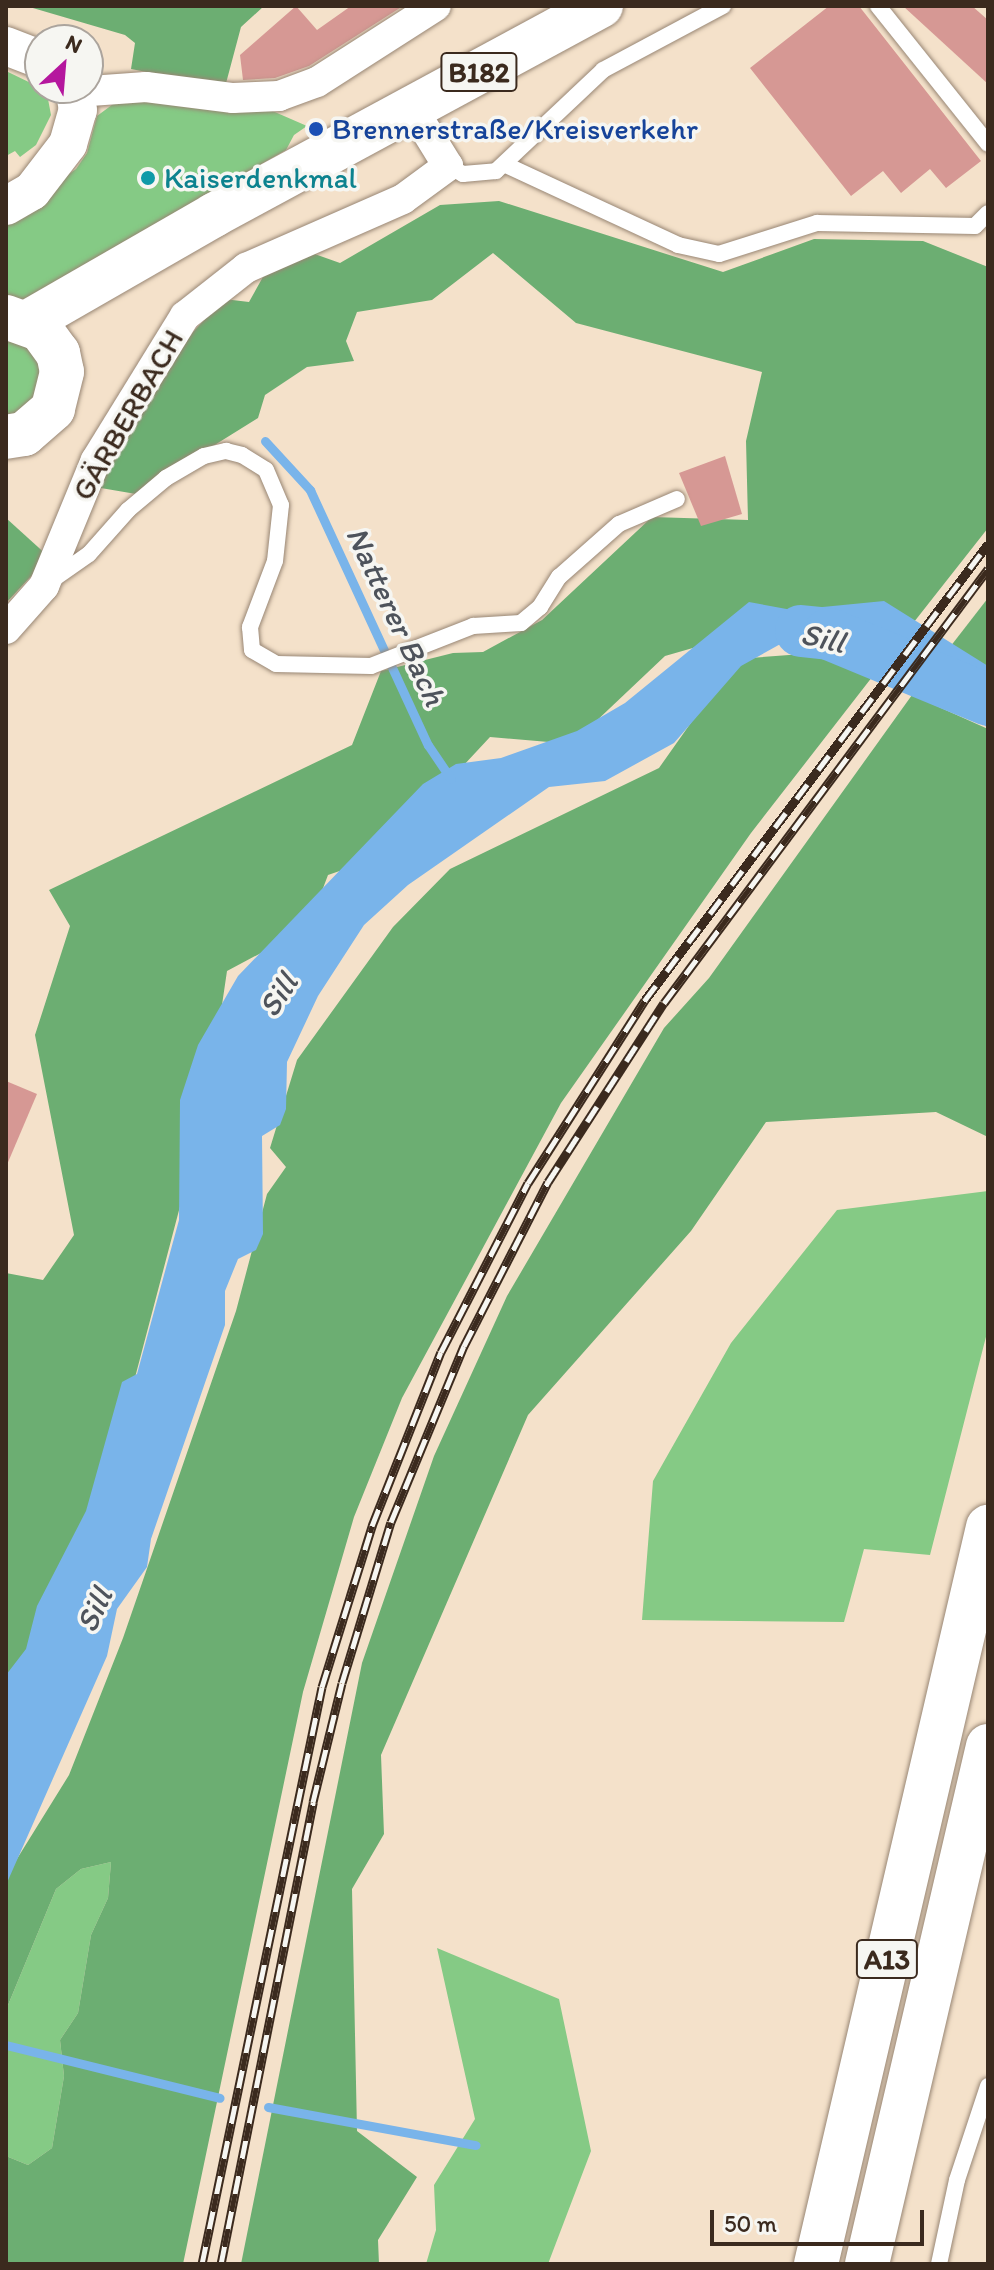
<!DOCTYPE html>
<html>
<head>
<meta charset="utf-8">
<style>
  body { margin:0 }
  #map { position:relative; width:994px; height:2270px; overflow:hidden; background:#f4e1ca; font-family:Itim,sans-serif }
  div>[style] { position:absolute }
  .green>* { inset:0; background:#85ca85 }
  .forest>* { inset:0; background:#6cae72 }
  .water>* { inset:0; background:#79b4ea }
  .stream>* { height:9px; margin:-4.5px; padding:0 4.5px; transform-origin:4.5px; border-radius:4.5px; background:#79b4ea }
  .river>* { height:52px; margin:-26px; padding:0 26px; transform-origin:26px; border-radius:26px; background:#79b4ea }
  .building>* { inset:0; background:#d69894 }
  .roads { filter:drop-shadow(0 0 2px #988674) drop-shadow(0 0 2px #988674) }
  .service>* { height:16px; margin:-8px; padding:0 8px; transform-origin:8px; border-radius:8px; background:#fff }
  .minor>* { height:30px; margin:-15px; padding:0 15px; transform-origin:15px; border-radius:15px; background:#fff }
  .tertiary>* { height:38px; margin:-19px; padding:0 19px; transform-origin:19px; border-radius:19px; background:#fff }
  .primary>* { height:44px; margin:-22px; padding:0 22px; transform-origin:22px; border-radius:22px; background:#fff }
  .motorway>* { height:44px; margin:-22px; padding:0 22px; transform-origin:22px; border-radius:22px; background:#fff }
  .rail>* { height:9px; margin-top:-4.5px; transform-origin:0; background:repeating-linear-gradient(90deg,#f6f6f2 0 18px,#3b2a1e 0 36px); box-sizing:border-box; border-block:2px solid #3b2a1e }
  .dots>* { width:22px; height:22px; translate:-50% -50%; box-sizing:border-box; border:4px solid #f6f6f2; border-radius:50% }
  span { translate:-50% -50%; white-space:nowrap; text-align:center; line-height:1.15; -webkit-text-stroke:7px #f6f6f2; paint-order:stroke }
  .shield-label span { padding:2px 6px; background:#f6f6f2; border:2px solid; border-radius:6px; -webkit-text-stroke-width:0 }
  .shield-label { font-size:28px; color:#3b2a1e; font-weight:700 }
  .transit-label { font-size:30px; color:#164399 }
  .left { translate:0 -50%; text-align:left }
  .culture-label { font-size:30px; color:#0d838f }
  .street-label { font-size:30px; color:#3b2a1e }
  .water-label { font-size:32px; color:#4e535b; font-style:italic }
  .frame { position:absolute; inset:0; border:8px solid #3b2a1e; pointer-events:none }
  .north { position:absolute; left:24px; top:24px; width:80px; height:80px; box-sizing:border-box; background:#f6f6f2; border:2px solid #aba49d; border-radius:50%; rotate:26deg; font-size:22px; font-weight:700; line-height:32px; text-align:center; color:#3b2a1e }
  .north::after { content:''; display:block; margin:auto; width:28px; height:36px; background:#b5179e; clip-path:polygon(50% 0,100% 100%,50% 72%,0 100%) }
  .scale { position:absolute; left:710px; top:2210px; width:214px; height:36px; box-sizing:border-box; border:4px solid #3b2a1e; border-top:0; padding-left:10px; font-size:24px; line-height:28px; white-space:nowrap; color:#3b2a1e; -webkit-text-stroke:6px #f6f6f2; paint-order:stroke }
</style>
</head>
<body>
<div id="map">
  <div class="green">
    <div style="clip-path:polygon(6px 71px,37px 86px,48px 99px,51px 115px,36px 145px,20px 157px,15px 151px,6px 156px)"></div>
    <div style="clip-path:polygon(124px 96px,261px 106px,307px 126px,294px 135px,286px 150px,164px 220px,35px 305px,6px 301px,6px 220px,76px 169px,87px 153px,97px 116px)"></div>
    <div style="clip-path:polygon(6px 335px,37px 352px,45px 393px,6px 425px)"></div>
    <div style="clip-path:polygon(988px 1191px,988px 1329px,930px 1555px,864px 1549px,844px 1622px,642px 1620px,653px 1481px,731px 1343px,837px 1210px)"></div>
    <div style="clip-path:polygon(111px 1862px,108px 1898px,91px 1935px,78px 2013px,60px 2040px,64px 2076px,52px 2148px,28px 2165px,6px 2156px,6px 2010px,56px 1889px,81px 1869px)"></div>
    <div style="clip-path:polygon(437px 1948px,559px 1999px,591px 2151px,548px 2264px,426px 2264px,436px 2230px,434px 2185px,475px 2119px)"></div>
  </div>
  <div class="forest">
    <div style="clip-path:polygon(26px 6px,264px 6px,241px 27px,225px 87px,131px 69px,135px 43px,125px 35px)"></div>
    <div style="clip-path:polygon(499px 201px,723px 272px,814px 239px,923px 241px,988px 267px,988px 528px,914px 622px,794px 619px,665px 656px,572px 744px,490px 737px,435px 796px,415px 845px,328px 875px,308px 928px,227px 971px,208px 1100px,107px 1484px,6px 1703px,6px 1273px,43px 1280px,74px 1235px,35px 1035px,70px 926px,49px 890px,352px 745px,381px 671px,453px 653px,483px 652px,542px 620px,652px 517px,748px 520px,746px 441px,762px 372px,576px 323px,493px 253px,432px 300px,357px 312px,346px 341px,354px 361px,307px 367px,265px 395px,258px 418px,136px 494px,95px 487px,120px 438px,193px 332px,224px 299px,249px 302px,264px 275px,309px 252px,340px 263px,440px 205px)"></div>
    <div style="clip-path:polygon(6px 518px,49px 557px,6px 603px)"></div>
    <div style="clip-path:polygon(988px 598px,988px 671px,950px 647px)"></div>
    <div style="clip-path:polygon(857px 650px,876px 672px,751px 833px,561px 1103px,402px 1398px,354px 1517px,303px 1692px,183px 2264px,6px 2264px,6px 2156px,28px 2165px,52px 2148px,64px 2076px,60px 2040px,78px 2013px,91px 1935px,108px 1898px,111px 1862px,81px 1869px,56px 1889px,6px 2010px,7px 1875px,69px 1775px,123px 1638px,236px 1311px,267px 1194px,286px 1167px,270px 1148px,297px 1060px,393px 927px,450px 869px,659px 768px,736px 659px)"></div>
    <div style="clip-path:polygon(912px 695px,988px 729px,988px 1137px,936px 1112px,766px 1122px,691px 1231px,528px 1415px,381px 1755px,384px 1834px,352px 1889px,357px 2131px,417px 2177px,378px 2240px,379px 2264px,241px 2264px,362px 1663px,434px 1456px,507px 1296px,664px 1028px,709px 978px)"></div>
  </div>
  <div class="water">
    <div style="clip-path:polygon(884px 601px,988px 666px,988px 728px,891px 655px,832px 640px,784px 642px,741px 666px,674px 743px,605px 781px,549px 787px,408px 885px,364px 925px,318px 996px,287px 1062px,286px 1109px,280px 1125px,262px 1136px,263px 1234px,256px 1250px,238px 1259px,225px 1291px,225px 1325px,151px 1539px,147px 1567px,117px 1609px,107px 1656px,6px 1885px,6px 1675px,26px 1649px,37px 1606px,86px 1511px,122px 1382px,137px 1374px,179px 1220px,180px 1100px,198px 1045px,238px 976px,423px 784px,456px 764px,501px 758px,577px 731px,625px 703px,749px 602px,792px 610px)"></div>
  </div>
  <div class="stream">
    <div style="left:265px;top:441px;width:67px;rotate:47.4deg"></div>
    <div style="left:310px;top:490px;width:281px;rotate:65.2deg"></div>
    <div style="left:428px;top:745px;width:41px;rotate:55.9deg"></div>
    <div style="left:6px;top:2045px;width:220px;rotate:13.9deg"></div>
    <div style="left:268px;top:2107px;width:211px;rotate:10.4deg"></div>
  </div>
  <div class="river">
    <div style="left:801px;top:631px;width:28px;rotate:6deg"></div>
    <div style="left:829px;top:634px;width:172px;rotate:22.5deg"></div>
  </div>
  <div class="building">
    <div style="clip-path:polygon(296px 6px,317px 30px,351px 6px,403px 6px,309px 66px,275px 78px,243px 80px,240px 55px)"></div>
    <div style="clip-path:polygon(829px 6px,859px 6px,981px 161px,946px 188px,930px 169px,901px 193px,883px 171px,851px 196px,750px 68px)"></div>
    <div style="clip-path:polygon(903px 6px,972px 6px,988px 20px,988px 84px)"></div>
    <div style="clip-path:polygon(725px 456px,742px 514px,701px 526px,679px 473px)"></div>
    <div style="clip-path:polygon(6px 1081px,37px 1094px,6px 1167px)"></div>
  </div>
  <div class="roads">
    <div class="service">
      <div style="left:878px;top:6px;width:176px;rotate:51.4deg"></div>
      <div style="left:506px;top:165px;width:190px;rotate:24.9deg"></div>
      <div style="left:678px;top:245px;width:42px;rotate:12.4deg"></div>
      <div style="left:719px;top:254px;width:103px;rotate:-17.6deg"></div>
      <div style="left:817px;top:223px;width:158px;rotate:1.1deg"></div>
      <div style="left:975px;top:226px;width:18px;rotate:-45deg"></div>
      <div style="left:448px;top:166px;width:17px;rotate:28deg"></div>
      <div style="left:463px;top:174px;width:33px;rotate:-5deg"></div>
      <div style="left:496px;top:171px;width:147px;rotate:-43.3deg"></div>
      <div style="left:603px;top:70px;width:136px;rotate:-28.1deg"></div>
      <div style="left:52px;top:580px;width:45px;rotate:-35.1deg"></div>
      <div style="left:89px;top:554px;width:59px;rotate:-48.4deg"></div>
      <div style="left:128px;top:510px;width:50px;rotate:-40.1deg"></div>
      <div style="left:166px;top:478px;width:44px;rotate:-30.1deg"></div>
      <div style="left:204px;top:456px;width:23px;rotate:-13deg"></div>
      <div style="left:226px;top:451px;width:16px;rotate:14deg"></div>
      <div style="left:242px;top:455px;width:28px;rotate:32deg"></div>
      <div style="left:266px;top:470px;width:38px;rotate:67deg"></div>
      <div style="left:281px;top:505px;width:56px;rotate:96.1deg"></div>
      <div style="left:275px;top:561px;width:71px;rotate:110.7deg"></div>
      <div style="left:250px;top:627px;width:23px;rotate:85deg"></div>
      <div style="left:252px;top:650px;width:28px;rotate:30deg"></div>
      <div style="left:276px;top:664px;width:95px;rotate:1.2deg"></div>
      <div style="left:371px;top:666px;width:110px;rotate:-21.4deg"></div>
      <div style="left:473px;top:626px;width:48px;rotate:-3.6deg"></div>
      <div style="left:521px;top:623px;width:25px;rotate:-40deg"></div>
      <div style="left:540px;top:607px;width:36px;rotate:-58deg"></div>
      <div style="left:559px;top:577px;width:80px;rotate:-41.5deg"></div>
      <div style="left:619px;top:524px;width:63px;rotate:-23.3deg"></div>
      <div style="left:939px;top:2264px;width:86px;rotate:-77.9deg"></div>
      <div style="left:957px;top:2180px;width:99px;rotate:-71.7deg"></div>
    </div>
    <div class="minor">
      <div style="left:76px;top:92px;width:70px;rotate:-4.1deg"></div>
      <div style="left:146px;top:87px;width:88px;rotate:7.2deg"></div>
      <div style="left:233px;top:98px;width:46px;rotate:-2.5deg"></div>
      <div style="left:279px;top:96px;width:40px;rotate:-20.2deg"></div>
      <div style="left:317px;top:82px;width:141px;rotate:-32.6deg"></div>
      <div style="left:6px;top:629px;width:57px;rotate:-48.5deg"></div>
      <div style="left:44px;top:586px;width:136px;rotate:-67.6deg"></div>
      <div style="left:96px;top:460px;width:169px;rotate:-58.3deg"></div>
      <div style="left:185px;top:316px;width:78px;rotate:-38.2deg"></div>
      <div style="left:246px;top:268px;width:171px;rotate:-23.7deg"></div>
      <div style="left:403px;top:199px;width:56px;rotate:-36.3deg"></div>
      <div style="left:448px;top:166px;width:68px;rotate:-121.8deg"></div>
    </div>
    <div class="tertiary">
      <div style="left:6px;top:46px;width:36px;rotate:21deg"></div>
      <div style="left:6px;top:206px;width:30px;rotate:-30deg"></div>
      <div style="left:32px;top:191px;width:59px;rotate:-52.5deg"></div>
      <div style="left:68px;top:144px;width:35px;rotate:-74deg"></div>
      <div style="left:78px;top:110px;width:22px;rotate:-100deg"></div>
    </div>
    <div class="primary">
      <div style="left:6px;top:317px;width:37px;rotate:20deg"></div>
      <div style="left:41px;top:330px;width:29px;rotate:54deg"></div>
      <div style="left:58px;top:353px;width:19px;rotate:78deg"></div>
      <div style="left:62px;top:372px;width:38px;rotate:104deg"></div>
      <div style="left:53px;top:409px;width:38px;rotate:139deg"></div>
      <div style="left:24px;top:434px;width:18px;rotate:171deg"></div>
      <div style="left:28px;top:322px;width:215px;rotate:-29.9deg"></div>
      <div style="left:214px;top:215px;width:440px;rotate:-28.4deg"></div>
    </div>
    <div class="motorway">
      <div style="left:816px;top:2264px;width:757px;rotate:-76.86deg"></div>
      <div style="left:867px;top:2264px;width:532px;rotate:-76.85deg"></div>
    </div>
  </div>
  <div class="rail">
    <div style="left:202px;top:2264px;width:589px;rotate:-78.25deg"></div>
    <div style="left:322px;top:1687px;width:169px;rotate:-72.7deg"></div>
    <div style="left:372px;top:1526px;width:187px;rotate:-68.4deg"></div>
    <div style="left:441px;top:1352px;width:190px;rotate:-62.8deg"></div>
    <div style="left:528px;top:1183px;width:217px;rotate:-57.4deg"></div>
    <div style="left:645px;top:1000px;width:571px;rotate:-53.05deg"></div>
    <div style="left:221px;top:2264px;width:471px;rotate:-78.7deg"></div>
    <div style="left:313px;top:1802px;width:122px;rotate:-76.3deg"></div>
    <div style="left:342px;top:1683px;width:168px;rotate:-73.1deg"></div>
    <div style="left:391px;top:1522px;width:191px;rotate:-67.5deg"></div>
    <div style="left:464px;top:1346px;width:184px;rotate:-62.9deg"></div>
    <div style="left:548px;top:1182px;width:213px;rotate:-57.1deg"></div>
    <div style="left:664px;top:1003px;width:542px;rotate:-53.26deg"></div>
  </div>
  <div class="dots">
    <div style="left:316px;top:129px;background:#1a4fb4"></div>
    <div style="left:148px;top:178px;background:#0f9aa8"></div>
  </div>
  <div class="shield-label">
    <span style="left:479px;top:72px">B182</span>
    <span style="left:887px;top:1959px">A13</span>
  </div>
  <div class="transit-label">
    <span class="left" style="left:332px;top:129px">Brennerstraße/Kreisverkehr</span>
  </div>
  <div class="culture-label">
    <span class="left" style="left:164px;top:178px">Kaiserdenkmal</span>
  </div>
  <div class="street-label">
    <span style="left:128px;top:415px;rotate:-60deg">GÄRBERBACH</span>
  </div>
  <div class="water-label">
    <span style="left:396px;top:616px;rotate:65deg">Natterer Bach</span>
    <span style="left:823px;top:638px;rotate:13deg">Sill</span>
    <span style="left:278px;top:995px;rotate:-57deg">Sill</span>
    <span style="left:94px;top:1610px;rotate:-65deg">Sill</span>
  </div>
  <div class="frame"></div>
  <div class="north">N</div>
  <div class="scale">50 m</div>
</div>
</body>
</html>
